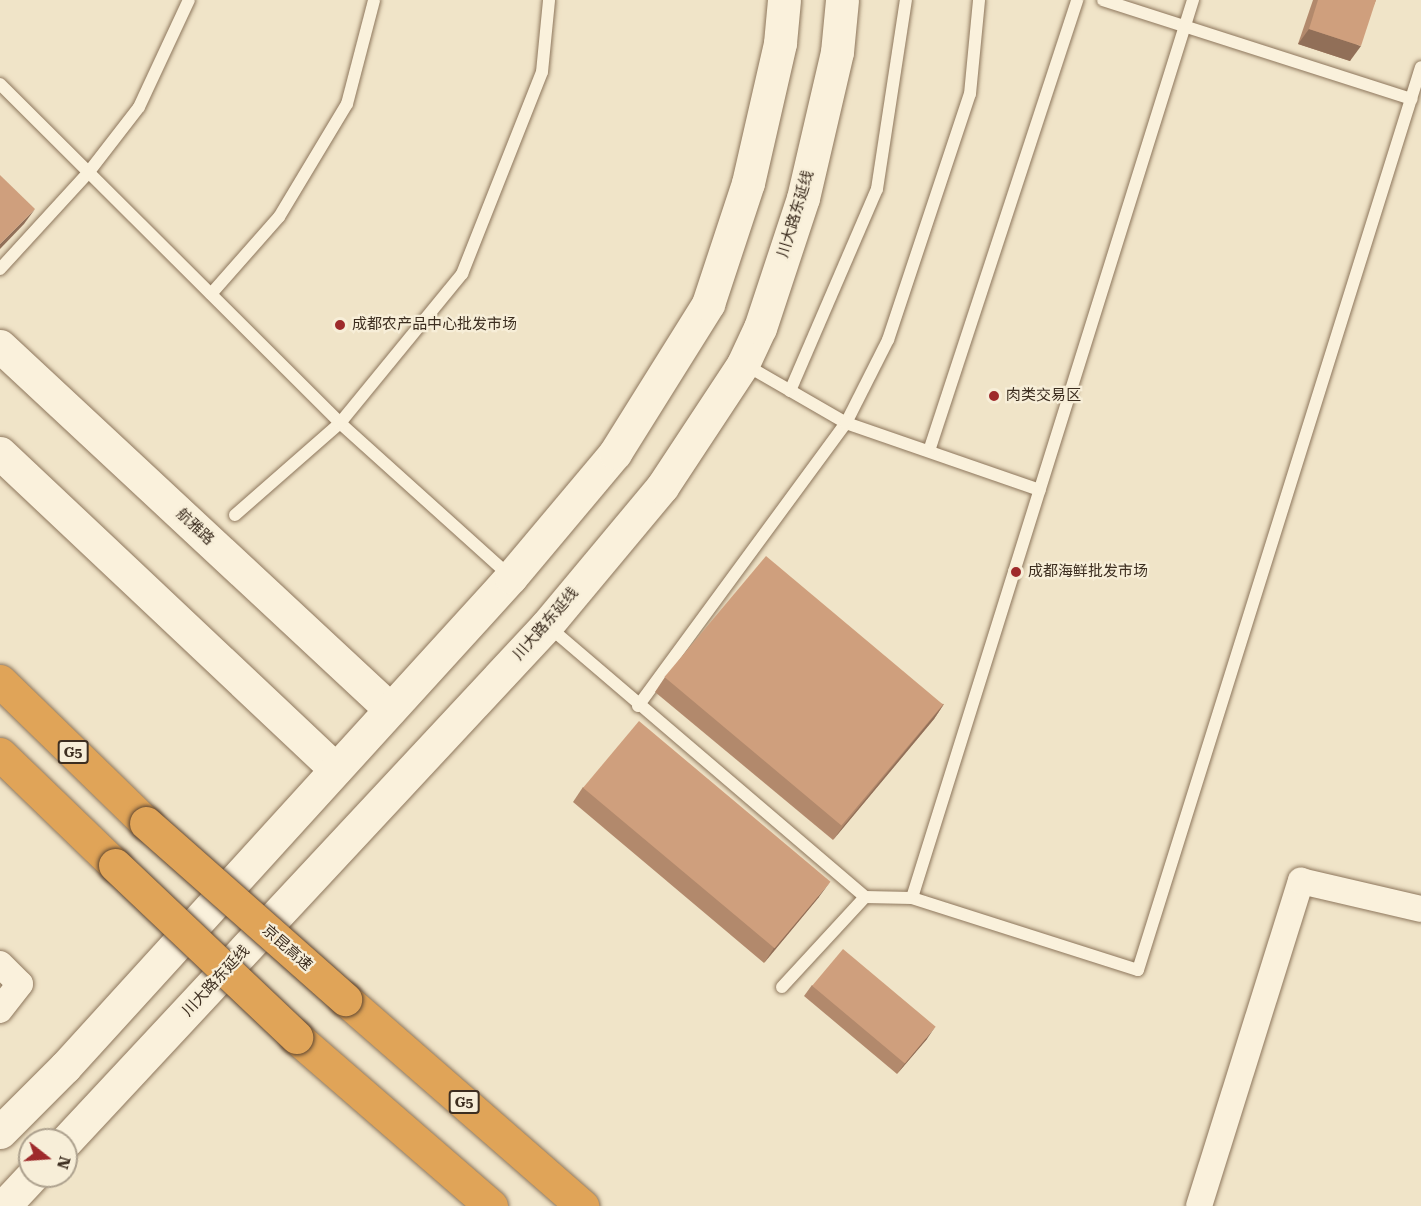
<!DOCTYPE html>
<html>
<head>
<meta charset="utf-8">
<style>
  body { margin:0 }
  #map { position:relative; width:1421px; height:1206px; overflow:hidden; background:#f0e4c8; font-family:"Roboto Serif","Noto Sans SC",serif }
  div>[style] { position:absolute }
  .roads { filter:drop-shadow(0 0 2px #8d765c) drop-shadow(0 0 2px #8d765c) }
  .lane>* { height:12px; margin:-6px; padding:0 6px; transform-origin:6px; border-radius:6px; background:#faf1dc }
  .street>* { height:26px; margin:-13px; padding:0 13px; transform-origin:13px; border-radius:13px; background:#faf1dc }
  .secondary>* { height:33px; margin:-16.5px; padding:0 16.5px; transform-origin:16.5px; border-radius:16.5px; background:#faf1dc }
  .highway>* { height:33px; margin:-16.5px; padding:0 16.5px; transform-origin:16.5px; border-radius:16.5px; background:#e0a458 }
  .bridges { filter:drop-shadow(0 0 2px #5b4430) drop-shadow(0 0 2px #5b4430) }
  .highway-bridge>* { height:33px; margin:-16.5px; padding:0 16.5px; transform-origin:16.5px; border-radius:16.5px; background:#e0a458 }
  .wall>* { inset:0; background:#b2896c }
  .shaded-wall>* { inset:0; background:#916f58 }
  .building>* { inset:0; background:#cf9f7d; transform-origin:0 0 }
  .dots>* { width:16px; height:16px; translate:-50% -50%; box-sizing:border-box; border:3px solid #f7eed8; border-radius:50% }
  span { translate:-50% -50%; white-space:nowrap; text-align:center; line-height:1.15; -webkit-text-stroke:4.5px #f7eed8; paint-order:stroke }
  .shield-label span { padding:2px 4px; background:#f7eed8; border:2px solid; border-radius:4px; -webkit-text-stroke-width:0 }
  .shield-label { font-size:14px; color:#3d2e20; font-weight:700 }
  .street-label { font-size:15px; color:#3d2e20 }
  .poi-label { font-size:15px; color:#3d2e20 }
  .left { translate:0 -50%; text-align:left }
  .north { position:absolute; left:18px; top:1128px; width:60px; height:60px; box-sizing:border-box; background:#f7eed8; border:2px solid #ada18e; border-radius:50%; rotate:107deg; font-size:16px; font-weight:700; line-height:24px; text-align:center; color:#3d2e20 }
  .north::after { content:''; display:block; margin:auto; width:21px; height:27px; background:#9e2a2b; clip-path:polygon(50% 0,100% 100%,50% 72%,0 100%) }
</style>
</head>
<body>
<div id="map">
  <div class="roads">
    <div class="lane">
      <div style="left:1103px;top:0;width:324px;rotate:17.8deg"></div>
      <div style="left:1193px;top:0;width:941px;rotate:107.38deg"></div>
      <div style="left:912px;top:898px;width:237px;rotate:17.7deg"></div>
      <div style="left:1138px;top:970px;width:946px;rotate:-72.6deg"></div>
      <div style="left:0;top:84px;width:480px;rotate:44.9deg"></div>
      <div style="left:340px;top:423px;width:229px;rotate:42deg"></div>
      <div style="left:0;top:269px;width:130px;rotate:-47.5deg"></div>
      <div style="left:88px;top:173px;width:83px;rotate:-52.3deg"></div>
      <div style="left:139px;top:107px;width:118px;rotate:-65deg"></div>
      <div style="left:211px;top:294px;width:103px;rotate:-48.6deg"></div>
      <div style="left:279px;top:217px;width:132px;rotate:-59deg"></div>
      <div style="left:347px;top:104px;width:107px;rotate:-75.4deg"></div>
      <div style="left:744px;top:364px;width:118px;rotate:30deg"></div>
      <div style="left:846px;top:423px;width:205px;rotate:19.1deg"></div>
      <div style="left:790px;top:391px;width:220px;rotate:-66.7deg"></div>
      <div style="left:877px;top:189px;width:191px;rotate:-81.3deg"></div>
      <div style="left:929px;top:451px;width:475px;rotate:-71.8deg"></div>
      <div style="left:235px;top:515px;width:140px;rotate:-41.2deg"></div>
      <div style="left:340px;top:423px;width:193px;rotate:-50.7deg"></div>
      <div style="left:462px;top:274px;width:217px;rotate:-68.4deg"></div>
      <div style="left:542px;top:72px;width:72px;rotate:-84.4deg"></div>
      <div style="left:548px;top:626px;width:417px;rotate:40.5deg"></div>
      <div style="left:865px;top:897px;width:47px;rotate:1.2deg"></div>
      <div style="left:638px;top:706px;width:351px;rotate:-53.7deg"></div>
      <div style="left:846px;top:423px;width:93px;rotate:-63.2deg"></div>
      <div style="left:888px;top:340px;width:259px;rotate:-71.6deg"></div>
      <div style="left:970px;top:94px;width:94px;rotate:-84.5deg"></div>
      <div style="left:782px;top:987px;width:122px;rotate:-47.3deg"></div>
    </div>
    <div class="street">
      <div style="left:0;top:964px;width:28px;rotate:45deg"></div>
      <div style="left:20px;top:984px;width:33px;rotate:128deg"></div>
      <div style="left:1199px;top:1206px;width:341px;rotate:-72.6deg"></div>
      <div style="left:1301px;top:881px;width:123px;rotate:13.1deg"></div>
    </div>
    <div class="secondary">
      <div style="left:0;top:346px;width:533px;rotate:42.95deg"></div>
      <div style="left:0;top:453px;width:461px;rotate:43.3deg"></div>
      <div style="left:0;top:1132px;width:92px;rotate:-45deg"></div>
      <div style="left:65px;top:1067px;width:663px;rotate:-47.69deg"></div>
      <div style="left:511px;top:577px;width:162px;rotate:-50deg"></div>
      <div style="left:615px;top:453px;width:176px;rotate:-58deg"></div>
      <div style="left:708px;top:304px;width:127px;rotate:-71.7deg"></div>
      <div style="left:748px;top:183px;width:144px;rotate:-77.1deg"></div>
      <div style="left:780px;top:43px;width:43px;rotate:-84.7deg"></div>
      <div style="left:66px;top:1141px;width:705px;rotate:-47.01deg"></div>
      <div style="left:547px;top:625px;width:180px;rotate:-50.2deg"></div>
      <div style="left:662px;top:487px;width:147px;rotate:-56.6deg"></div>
      <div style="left:743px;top:364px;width:40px;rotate:-65deg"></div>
      <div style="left:760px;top:328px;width:137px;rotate:-71.7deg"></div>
      <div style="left:803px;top:198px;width:150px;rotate:-76.9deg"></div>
      <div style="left:837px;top:52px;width:52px;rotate:-84.5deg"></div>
      <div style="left:4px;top:1206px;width:41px;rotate:-47deg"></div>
    </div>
    <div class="highway">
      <div style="left:0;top:681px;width:204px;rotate:44.2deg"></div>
      <div style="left:0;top:754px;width:160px;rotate:44deg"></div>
      <div style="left:345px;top:999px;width:315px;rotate:41.1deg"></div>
      <div style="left:296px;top:1037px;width:258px;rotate:40.9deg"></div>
    </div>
  </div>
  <div class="bridges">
    <div class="highway-bridge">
      <div style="left:146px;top:823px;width:266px;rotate:41.5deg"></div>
      <div style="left:115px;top:865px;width:250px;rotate:43.5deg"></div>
    </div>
  </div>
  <div class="wall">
    <div style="clip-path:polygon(1313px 0,1376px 0,1350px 61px,1298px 44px)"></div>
    <div style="clip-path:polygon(665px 677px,944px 704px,934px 719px,833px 840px,655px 692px)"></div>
    <div style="clip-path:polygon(583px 787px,819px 897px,764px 963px,573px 802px)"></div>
    <div style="clip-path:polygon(812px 985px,927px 1039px,897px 1074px,804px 996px)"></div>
  </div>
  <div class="shaded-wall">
    <div style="clip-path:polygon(1309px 29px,1361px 46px,1350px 61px,1298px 44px)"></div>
    <div style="clip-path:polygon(35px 209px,24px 224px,0 249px,0 244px)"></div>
    <div style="clip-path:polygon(944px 704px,934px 719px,833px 840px,844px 825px)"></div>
    <div style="clip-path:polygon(830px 882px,819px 897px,764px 963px,774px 948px)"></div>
    <div style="clip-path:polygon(935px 1027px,927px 1039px,897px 1074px,905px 1063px)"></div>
  </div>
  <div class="building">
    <div style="clip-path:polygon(1318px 0,1376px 0,1361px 46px,1309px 29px)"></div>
    <div style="clip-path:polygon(0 175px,35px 209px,0 244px)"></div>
    <div style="left:766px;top:556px;width:231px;height:158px;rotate:40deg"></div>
    <div style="left:639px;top:721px;width:250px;height:87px;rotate:40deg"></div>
    <div style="left:843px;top:949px;width:121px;height:48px;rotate:40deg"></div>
  </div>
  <div class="dots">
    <div style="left:340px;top:325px;background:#9e2a2b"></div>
    <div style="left:994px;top:396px;background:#9e2a2b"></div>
    <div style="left:1016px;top:572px;background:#9e2a2b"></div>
  </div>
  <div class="shield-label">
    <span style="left:73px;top:752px">G5</span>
    <span style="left:464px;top:1102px">G5</span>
  </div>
  <div class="street-label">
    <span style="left:796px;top:214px;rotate:-73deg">川大路东延线</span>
    <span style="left:195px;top:527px;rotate:43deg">航雅路</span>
    <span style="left:546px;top:624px;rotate:-49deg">川大路东延线</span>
    <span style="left:287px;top:948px;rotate:41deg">京昆高速</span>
    <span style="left:216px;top:981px;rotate:-47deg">川大路东延线</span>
  </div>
  <div class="poi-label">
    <span class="left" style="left:352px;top:325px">成都农产品中心批发市场</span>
    <span class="left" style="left:1006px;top:396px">肉类交易区</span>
    <span class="left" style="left:1028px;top:572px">成都海鲜批发市场</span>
  </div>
  <div class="north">N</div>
</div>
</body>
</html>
